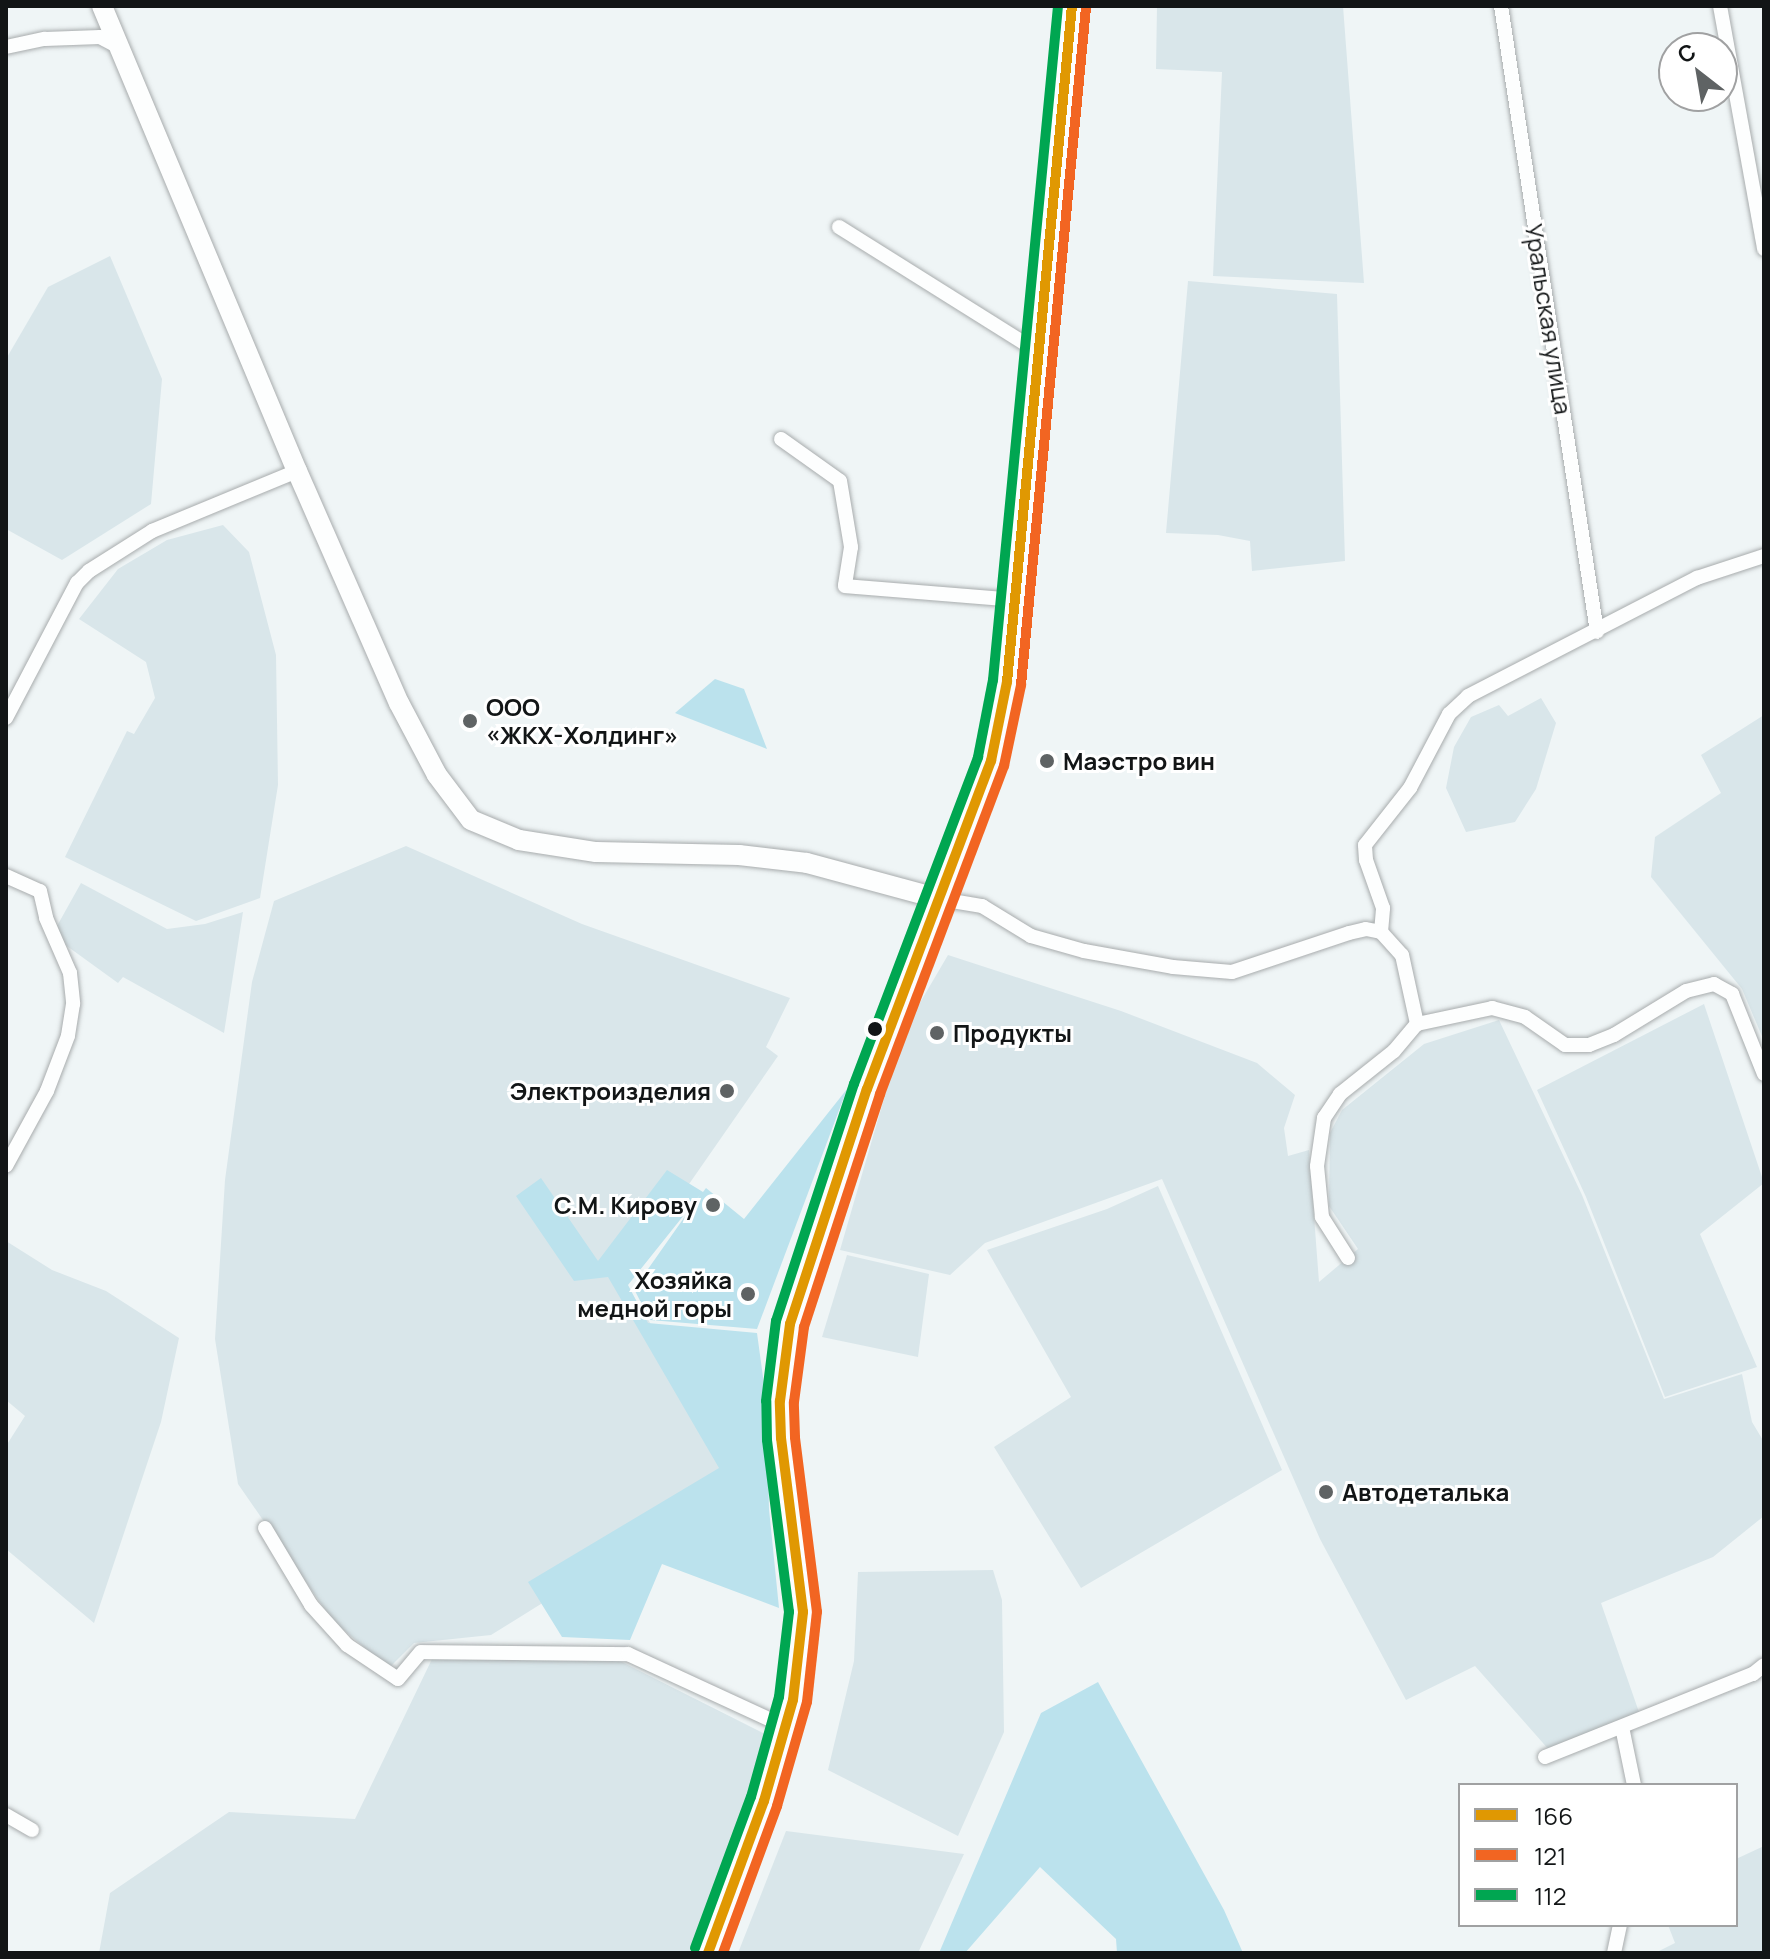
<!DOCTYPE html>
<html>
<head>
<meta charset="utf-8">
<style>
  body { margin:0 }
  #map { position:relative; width:1770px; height:1959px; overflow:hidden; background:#eff5f6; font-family:Manrope,sans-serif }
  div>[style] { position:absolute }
  .built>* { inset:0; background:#d9e6ea }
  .green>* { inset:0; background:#bbe2ed }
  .roads { filter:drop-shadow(0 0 2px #a8acad) drop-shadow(0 0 2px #a8acad) }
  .street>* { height:14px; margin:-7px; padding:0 7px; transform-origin:7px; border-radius:7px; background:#fdfefe }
  .secondary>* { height:20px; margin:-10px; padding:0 10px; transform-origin:10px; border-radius:10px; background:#fdfefe }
  .primary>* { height:22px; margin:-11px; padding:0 11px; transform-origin:11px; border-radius:11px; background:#fdfefe }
  .bus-1>* { height:10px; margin:-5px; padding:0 5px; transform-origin:5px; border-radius:5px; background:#e09802 }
  .bus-2>* { height:10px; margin:-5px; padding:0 5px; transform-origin:5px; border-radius:5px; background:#f26522 }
  .bus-3>* { height:10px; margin:-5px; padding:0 5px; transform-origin:5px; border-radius:5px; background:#00a651 }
  .dots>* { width:22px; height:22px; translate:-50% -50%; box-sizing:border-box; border:4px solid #fff; border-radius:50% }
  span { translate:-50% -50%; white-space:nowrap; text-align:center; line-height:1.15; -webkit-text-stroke:6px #fff; paint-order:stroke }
  .street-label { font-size:24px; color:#121516 }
  .poi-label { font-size:24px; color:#121516; font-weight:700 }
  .left { translate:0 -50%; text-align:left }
  .right { translate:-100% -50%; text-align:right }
  .frame { position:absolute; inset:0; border:8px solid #121516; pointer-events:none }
  .legend { position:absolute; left:1458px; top:1783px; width:280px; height:144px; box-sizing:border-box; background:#fff; border:2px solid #a0a1a2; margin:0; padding:10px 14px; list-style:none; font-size:24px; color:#121516 }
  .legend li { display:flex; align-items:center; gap:16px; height:40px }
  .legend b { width:40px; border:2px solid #a0a1a2 }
  .north { position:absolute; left:1658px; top:32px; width:80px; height:80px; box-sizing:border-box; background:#fff; border:2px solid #a0a1a2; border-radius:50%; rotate:329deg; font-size:22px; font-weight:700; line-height:32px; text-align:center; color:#121516 }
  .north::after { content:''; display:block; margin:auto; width:28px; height:36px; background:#5f6364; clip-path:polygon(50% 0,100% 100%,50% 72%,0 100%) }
</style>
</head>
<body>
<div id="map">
  <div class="built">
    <div style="clip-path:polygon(1157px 6px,1343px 6px,1364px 283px,1213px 276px,1222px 72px,1156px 69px)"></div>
    <div style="clip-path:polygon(110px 256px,162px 379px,151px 504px,62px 560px,6px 529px,6px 359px,48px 287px)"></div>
    <div style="clip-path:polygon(1188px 281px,1337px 294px,1345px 561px,1252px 571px,1250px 541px,1218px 535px,1166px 533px)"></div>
    <div style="clip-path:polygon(223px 525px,249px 552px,276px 655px,278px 785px,260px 898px,196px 921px,65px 857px,127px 731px,134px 734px,155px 698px,146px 662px,79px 619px,118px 569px,167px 540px)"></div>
    <div style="clip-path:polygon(1541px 698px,1556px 723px,1536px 789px,1515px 822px,1466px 832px,1446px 788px,1454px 747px,1471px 717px,1499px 705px,1508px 716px)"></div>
    <div style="clip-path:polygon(1764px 715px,1764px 1041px,1742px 989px,1651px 877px,1655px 837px,1721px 793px,1701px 755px)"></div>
    <div style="clip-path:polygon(406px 846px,582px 924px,790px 998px,766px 1047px,778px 1056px,623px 1279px,745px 1477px,491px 1635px,414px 1643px,389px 1668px,333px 1621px,238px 1484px,215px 1339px,225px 1180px,252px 982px,274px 901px)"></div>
    <div style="clip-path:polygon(81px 883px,167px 929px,205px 924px,243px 912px,224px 1033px,123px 977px,118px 983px,60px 941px,57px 926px)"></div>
    <div style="clip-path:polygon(948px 955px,1121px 1011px,1257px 1063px,1295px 1095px,1284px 1128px,1288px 1156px,1309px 1150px,1319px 1282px,1358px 1249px,1329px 1206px,1330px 1133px,1342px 1110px,1424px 1044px,1499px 1020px,1582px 1195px,1664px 1399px,1742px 1374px,1752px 1422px,1764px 1442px,1764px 1516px,1713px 1557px,1601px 1603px,1640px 1715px,1550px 1751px,1475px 1666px,1406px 1700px,1320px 1539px,1162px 1179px,985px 1243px,950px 1275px,840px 1250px,904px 1030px)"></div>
    <div style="clip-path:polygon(1704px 1004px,1764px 1183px,1700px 1234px,1757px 1367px,1665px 1397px,1586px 1197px,1537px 1090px)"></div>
    <div style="clip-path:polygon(1158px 1186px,1282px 1470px,1081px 1588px,994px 1447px,1071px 1397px,987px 1250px,1107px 1209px)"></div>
    <div style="clip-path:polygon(6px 1241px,52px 1270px,106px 1291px,179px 1338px,161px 1422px,94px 1623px,6px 1549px,6px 1446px,25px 1416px,6px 1400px)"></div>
    <div style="clip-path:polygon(847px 1255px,929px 1274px,918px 1357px,822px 1337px)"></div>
    <div style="clip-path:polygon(993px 1570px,1002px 1600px,1004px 1732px,958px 1836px,828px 1770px,854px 1661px,858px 1572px)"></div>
    <div style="clip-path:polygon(432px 1659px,618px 1660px,773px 1738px,693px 1953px,99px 1953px,110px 1893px,229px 1812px,355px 1819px)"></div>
    <div style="clip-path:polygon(786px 1831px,964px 1854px,918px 1953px,738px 1953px)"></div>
    <div style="clip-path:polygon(1764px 1846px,1764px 1953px,1655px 1953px,1675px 1943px,1668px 1925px,1736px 1925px,1736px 1859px)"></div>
  </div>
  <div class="green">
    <div style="clip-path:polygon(715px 679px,744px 689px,767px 749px,675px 713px)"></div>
    <div style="clip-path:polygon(847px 1089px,757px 1329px,650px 1320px,634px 1289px,700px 1195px,628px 1285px,648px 1323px,757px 1333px,766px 1399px,769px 1509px,779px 1608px,662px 1564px,630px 1640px,562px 1637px,528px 1582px,719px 1468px,608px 1277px,574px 1281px,516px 1196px,541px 1178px,598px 1261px,667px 1170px,703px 1192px,706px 1188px,744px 1219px)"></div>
    <div style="clip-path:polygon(1098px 1682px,1224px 1910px,1243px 1953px,1117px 1953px,1116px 1939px,1040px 1867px,965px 1953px,939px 1953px,1041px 1713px)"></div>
  </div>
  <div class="roads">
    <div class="street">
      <div style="left:1501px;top:6px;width:633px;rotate:81.28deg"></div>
      <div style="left:1720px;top:6px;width:247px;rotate:79.7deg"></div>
      <div style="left:6px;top:47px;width:40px;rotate:-12deg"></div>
      <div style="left:45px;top:39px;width:55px;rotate:-2.1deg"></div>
      <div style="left:100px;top:37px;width:21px;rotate:28deg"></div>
      <div style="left:839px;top:227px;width:237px;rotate:32.1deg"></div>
      <div style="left:781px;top:439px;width:72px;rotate:35.4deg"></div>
      <div style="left:840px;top:481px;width:67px;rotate:80.5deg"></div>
      <div style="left:851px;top:547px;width:39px;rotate:99deg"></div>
      <div style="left:845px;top:586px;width:171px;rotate:4.7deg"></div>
      <div style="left:6px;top:718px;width:153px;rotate:-62.3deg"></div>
      <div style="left:77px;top:583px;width:17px;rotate:-45deg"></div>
      <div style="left:89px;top:571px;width:75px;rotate:-32.4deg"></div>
      <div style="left:152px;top:531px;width:157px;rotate:-22.5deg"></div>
      <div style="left:6px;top:876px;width:37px;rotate:24deg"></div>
      <div style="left:40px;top:891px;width:28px;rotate:77deg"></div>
      <div style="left:46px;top:918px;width:60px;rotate:66.4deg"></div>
      <div style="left:70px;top:973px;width:31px;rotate:84deg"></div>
      <div style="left:73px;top:1004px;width:32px;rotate:99deg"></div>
      <div style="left:68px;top:1036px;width:59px;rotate:110.9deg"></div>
      <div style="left:47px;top:1091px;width:85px;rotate:118.7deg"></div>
      <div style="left:940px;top:899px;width:43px;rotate:9.5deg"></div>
      <div style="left:982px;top:906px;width:57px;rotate:31.5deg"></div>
      <div style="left:1031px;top:936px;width:55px;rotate:15.8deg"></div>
      <div style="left:1084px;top:951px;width:90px;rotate:10.2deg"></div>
      <div style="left:1173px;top:967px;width:59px;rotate:4.8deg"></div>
      <div style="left:1232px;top:972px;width:123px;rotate:-18.4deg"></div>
      <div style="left:1349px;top:933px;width:17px;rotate:-13deg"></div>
      <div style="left:1366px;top:929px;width:15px;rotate:11deg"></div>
      <div style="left:1381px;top:932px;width:31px;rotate:48deg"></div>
      <div style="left:1402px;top:955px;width:71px;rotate:77.7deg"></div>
      <div style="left:1381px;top:932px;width:24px;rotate:-85deg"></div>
      <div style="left:1383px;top:908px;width:51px;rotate:-109.5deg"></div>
      <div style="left:1366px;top:860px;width:15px;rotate:-94deg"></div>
      <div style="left:1365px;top:845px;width:73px;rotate:-51.7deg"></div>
      <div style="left:1410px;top:788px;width:84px;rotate:-62.2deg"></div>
      <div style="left:1449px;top:714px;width:26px;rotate:-43deg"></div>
      <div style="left:1468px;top:696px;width:258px;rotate:-27.3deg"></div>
      <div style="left:1697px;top:578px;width:71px;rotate:-18.2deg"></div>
      <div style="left:1348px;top:1258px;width:49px;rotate:-122.4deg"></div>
      <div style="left:1322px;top:1217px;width:51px;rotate:-95.6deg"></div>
      <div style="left:1317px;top:1166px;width:49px;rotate:-81.7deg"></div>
      <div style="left:1324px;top:1118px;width:29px;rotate:-56deg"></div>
      <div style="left:1340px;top:1094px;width:69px;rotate:-38.5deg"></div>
      <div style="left:1394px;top:1051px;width:35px;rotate:-50deg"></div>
      <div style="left:1417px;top:1024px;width:77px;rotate:-12deg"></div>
      <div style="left:1492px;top:1008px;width:34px;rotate:15deg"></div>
      <div style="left:1525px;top:1017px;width:49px;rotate:35deg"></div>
      <div style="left:1565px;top:1045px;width:24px"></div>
      <div style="left:1589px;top:1045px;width:27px;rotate:-22deg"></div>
      <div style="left:1614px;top:1035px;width:84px;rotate:-31.4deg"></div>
      <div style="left:1686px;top:991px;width:29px;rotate:-14deg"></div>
      <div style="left:1714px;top:984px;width:21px;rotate:29deg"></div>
      <div style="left:1732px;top:994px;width:86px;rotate:68.2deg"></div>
      <div style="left:265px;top:1528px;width:90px;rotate:59.1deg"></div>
      <div style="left:311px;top:1605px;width:54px;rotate:48deg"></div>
      <div style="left:347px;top:1645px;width:61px;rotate:33.7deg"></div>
      <div style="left:398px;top:1679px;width:35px;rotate:-50deg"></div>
      <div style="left:421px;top:1652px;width:207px;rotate:0.6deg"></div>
      <div style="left:628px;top:1654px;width:174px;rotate:24.8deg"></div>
      <div style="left:1622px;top:1727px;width:59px;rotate:78.3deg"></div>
      <div style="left:1545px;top:1757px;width:224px;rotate:-21.8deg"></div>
      <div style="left:1753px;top:1674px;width:14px;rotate:-39deg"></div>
      <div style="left:6px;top:1815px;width:30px;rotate:30deg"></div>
      <div style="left:1614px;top:1953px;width:29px;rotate:-78deg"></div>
    </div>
    <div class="secondary">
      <div style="left:102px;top:6px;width:504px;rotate:67.25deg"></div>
      <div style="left:297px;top:471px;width:253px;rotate:66.3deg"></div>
      <div style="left:399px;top:703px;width:81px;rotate:62.2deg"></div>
      <div style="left:437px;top:775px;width:56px;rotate:52.9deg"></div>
      <div style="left:471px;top:820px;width:52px;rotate:22.6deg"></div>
      <div style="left:519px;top:840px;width:78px;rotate:8.9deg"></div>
      <div style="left:596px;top:852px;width:143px;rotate:1.2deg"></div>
      <div style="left:739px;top:855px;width:68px;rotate:6.7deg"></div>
      <div style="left:807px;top:863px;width:138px;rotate:15.1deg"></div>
    </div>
    <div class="primary">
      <div style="left:708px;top:1953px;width:162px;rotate:-69.8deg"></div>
      <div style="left:764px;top:1801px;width:105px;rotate:-74deg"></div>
      <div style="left:793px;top:1700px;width:89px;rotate:-83.5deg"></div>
      <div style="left:803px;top:1612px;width:175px;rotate:-97.2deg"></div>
      <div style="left:781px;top:1438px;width:37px;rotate:-92deg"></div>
      <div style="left:780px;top:1401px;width:78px;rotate:-82.6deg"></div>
      <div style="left:790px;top:1324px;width:247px;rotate:-71.9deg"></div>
      <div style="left:867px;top:1089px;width:351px;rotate:-69.3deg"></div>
      <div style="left:991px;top:761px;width:81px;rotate:-78.6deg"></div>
      <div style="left:1007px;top:682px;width:679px;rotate:-84.51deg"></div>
    </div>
  </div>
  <div class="bus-1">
    <div style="left:708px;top:1953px;width:162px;rotate:-69.8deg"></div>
    <div style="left:764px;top:1801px;width:105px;rotate:-74deg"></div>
    <div style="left:793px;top:1700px;width:89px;rotate:-83.5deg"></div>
    <div style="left:803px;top:1612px;width:175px;rotate:-97.2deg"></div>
    <div style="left:781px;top:1438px;width:37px;rotate:-92deg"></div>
    <div style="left:780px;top:1401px;width:78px;rotate:-82.6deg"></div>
    <div style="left:790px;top:1324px;width:247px;rotate:-71.9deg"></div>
    <div style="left:867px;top:1089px;width:351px;rotate:-69.3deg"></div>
    <div style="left:991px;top:761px;width:81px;rotate:-78.6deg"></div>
    <div style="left:1007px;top:682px;width:679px;rotate:-84.51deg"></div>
  </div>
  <div class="bus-2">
    <div style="left:723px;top:1953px;width:157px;rotate:-69.8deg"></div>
    <div style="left:777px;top:1806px;width:108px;rotate:-73.9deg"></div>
    <div style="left:807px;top:1702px;width:91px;rotate:-83.7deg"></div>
    <div style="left:817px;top:1612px;width:176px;rotate:-97.2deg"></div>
    <div style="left:795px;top:1437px;width:35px;rotate:-92deg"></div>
    <div style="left:794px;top:1402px;width:76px;rotate:-82.4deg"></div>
    <div style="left:804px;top:1327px;width:245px;rotate:-71.9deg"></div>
    <div style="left:880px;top:1094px;width:351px;rotate:-69.3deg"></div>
    <div style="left:1004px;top:766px;width:83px;rotate:-78.1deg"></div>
    <div style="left:1021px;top:685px;width:681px;rotate:-84.52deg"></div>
  </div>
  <div class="bus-3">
    <div style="left:695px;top:1948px;width:161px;rotate:-69.7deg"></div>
    <div style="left:751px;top:1797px;width:104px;rotate:-74.4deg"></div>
    <div style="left:779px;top:1697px;width:86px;rotate:-83.3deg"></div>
    <div style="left:789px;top:1612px;width:173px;rotate:-97.3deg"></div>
    <div style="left:767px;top:1440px;width:39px;rotate:-91deg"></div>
    <div style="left:766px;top:1401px;width:81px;rotate:-82.9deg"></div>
    <div style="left:776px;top:1321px;width:250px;rotate:-71.8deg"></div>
    <div style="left:854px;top:1084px;width:350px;rotate:-69.2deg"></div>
    <div style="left:978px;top:757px;width:78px;rotate:-79deg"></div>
    <div style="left:993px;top:680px;width:677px;rotate:-84.49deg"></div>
  </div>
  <div class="dots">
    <div style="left:470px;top:721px;background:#5f6364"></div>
    <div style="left:1047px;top:761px;background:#5f6364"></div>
    <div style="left:875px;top:1029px;background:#121516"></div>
    <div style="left:937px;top:1033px;background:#5f6364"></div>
    <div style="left:727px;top:1091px;background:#5f6364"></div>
    <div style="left:713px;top:1205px;background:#5f6364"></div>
    <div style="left:748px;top:1294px;background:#5f6364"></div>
    <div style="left:1326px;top:1492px;background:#5f6364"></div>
  </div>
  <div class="street-label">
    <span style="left:1549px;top:319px;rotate:81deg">Уральская улица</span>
  </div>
  <div class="poi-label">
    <span class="left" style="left:486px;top:721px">ООО<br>«ЖКХ-Холдинг»</span>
    <span class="left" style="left:1063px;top:761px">Маэстро вин</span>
    <span class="left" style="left:953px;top:1033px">Продукты</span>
    <span class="right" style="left:711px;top:1091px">Электроизделия</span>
    <span class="right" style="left:697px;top:1205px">С.М. Кирову</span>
    <span class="right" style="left:732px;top:1294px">Хозяйка<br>медной горы</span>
    <span class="left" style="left:1342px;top:1492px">Автодеталька</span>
  </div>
  <div class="frame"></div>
  <ul class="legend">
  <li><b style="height:10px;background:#e09802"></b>166</li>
  <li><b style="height:10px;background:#f26522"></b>121</li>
  <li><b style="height:10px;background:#00a651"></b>112</li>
  </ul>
  <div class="north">С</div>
</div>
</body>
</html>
